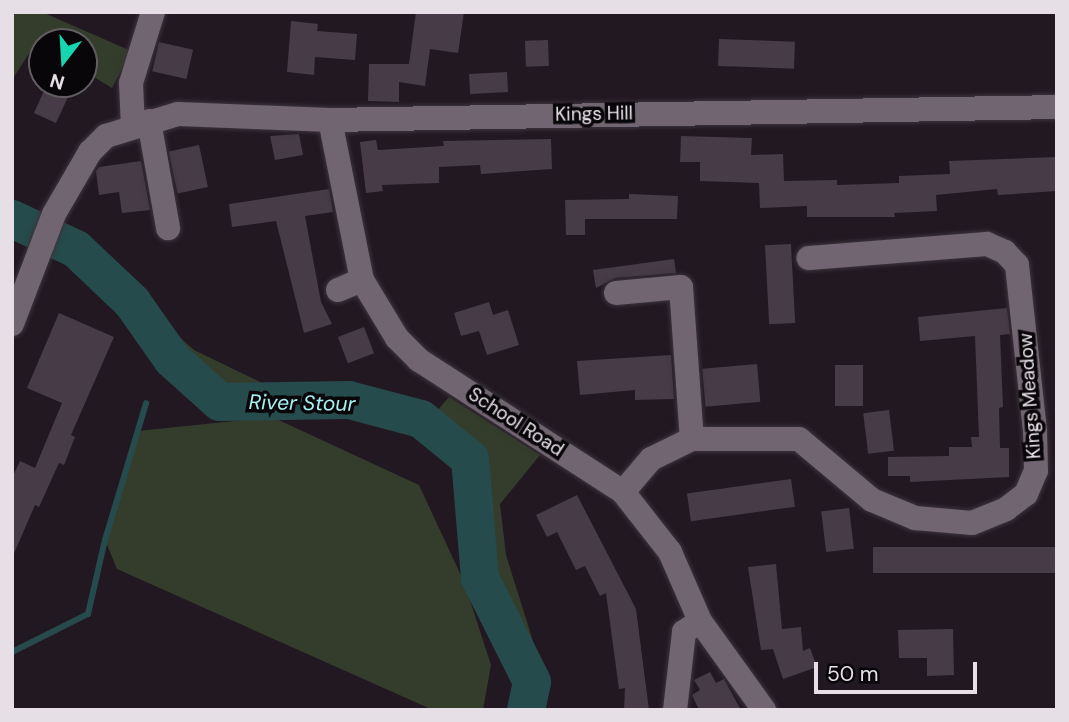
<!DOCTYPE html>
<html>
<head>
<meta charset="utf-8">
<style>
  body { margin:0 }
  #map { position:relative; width:1069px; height:722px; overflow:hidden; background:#221822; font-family:"DM Sans",sans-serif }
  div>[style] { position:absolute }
  .green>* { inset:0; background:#343d2b }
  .stream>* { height:6px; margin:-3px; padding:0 3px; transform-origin:3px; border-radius:3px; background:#264b4c }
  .river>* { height:38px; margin:-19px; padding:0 19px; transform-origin:19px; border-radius:19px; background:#264b4c }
  .building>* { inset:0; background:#463b46; transform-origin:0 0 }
  .roads { filter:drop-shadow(0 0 2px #3b343b) drop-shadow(0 0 2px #3b343b) }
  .minor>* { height:24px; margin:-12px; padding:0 12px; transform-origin:12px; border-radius:12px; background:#716571 }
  span { translate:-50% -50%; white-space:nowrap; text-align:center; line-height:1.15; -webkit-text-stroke:7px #090609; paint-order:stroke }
  .street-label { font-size:19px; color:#e6dfe6 }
  .water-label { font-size:21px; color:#a7f0f3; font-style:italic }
  .frame { position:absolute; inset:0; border:14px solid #e6dfe6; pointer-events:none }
  .north { position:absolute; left:28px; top:28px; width:70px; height:70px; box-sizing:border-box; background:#090609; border:2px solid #615d61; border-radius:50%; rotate:197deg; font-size:19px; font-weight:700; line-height:28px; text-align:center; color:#e6dfe6 }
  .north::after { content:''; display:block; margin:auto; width:24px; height:32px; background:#18d5b2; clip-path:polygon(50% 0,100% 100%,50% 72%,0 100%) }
  .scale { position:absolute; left:814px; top:662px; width:163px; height:32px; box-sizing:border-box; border:4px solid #e6dfe6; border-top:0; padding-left:9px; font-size:21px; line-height:24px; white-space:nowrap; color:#e6dfe6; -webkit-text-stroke:5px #090609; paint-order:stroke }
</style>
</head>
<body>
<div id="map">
  <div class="green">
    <div style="clip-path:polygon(12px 12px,42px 12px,131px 51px,112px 88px,84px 71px,84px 42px,37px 41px,12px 80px)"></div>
    <div style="clip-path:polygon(12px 199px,43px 214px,30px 242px,12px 228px)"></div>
    <div style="clip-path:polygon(59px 228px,194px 350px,262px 383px,337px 386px,435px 413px,449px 397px,540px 455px,500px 504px,506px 555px,543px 673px,540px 710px,520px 710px,518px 665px,472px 579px,458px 473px,435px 443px,404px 425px,349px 411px,252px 415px,215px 409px,177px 389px,137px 323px,51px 251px)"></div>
    <div style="clip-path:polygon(272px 417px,419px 485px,464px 582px,491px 665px,483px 710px,433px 710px,117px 569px,105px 540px,138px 431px)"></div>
  </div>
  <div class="stream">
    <div style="left:12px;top:652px;width:85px;rotate:-26.6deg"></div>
    <div style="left:88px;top:614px;width:76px;rotate:-77.1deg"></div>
    <div style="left:105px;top:540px;width:143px;rotate:-73.3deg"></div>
  </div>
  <div class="river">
    <div style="left:12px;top:219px;width:71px;rotate:25.1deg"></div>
    <div style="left:76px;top:249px;width:77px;rotate:43.4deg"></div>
    <div style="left:132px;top:302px;width:70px;rotate:54.9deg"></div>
    <div style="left:172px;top:359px;width:64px;rotate:41.9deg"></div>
    <div style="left:220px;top:402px;width:129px;rotate:-0.9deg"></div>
    <div style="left:349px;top:400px;width:74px;rotate:14.8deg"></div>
    <div style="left:421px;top:419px;width:63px;rotate:39.2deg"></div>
    <div style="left:470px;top:459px;width:119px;rotate:85.2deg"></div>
    <div style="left:480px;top:578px;width:116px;rotate:63.4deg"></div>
    <div style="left:532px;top:682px;width:29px;rotate:102deg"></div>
  </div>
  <div class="building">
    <div style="clip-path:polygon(416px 12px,464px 12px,458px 53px,430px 49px,425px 86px,399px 82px,399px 102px,368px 101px,369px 64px,409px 64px)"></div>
    <div style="clip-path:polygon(291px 21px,318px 24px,317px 31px,357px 34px,355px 60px,315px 57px,314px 75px,287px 72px)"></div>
    <div style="left:719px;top:39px;width:76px;height:27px;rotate:2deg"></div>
    <div style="left:548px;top:40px;width:26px;height:23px;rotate:88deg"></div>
    <div style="left:159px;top:42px;width:35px;height:30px;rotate:13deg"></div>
    <div style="left:507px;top:72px;width:20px;height:38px;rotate:87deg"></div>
    <div style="clip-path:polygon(47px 84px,74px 84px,56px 123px,34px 113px)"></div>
    <div style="clip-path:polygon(299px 134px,303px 155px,275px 160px,270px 136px)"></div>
    <div style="clip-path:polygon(681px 136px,752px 138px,751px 155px,783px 154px,784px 181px,837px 180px,837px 185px,899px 183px,899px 176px,950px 174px,949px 161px,1057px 157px,1057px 191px,998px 195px,997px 189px,936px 195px,937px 211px,894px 213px,895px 217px,807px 217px,807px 206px,760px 208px,759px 183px,700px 181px,700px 162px,680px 162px)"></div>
    <div style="clip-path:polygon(551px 139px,552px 169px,481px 174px,480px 165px,439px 167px,439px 183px,382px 185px,383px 191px,366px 193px,360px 142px,376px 140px,378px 150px,444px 146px,443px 141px)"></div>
    <div style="left:199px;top:145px;width:43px;height:31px;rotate:78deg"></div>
    <div style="clip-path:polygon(141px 161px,150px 210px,122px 213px,119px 192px,99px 195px,96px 171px,99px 167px)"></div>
    <div style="clip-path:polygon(329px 189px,333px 212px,305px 216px,321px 302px,332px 324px,304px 333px,276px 221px,232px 227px,229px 204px)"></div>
    <div style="clip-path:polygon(629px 194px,678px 196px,677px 219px,585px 219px,585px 235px,566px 235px,565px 200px,629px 199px)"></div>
    <div style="left:791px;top:244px;width:79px;height:26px;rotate:87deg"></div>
    <div style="clip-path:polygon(674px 259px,676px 273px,615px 278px,596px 288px,593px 270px)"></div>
    <div style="clip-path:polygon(489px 302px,493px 315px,508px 310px,519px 345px,487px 355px,479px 331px,461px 336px,454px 313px)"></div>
    <div style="clip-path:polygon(1007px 308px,1010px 334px,1000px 335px,1003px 407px,999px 408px,1000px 448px,1009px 448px,1009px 477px,910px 482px,910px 476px,888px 476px,888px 457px,949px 456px,949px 447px,972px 447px,971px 437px,979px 437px,975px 336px,920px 341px,918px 317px)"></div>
    <div style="clip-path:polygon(59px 313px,114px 337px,71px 435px,75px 437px,64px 465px,59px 463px,39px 507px,35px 505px,12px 558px,12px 478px,20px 461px,35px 468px,62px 403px,27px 388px)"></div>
    <div style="left:364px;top:327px;width:28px;height:28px;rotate:69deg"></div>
    <div style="clip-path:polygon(671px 355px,674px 399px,635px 400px,635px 390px,580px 395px,577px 361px)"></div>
    <div style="left:757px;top:364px;width:38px;height:55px;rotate:85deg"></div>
    <div style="left:835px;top:365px;width:28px;height:41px"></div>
    <div style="left:889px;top:410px;width:41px;height:26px;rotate:83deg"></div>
    <div style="left:791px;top:479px;width:28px;height:105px;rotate:82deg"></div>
    <div style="clip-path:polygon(577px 495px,636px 609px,649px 710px,624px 710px,625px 688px,619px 689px,606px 593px,600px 596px,585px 566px,576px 570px,557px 532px,547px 537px,536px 515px)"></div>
    <div style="left:849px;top:508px;width:41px;height:28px;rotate:83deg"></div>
    <div style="left:1057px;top:547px;width:26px;height:184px;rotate:90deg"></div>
    <div style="clip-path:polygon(776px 564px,782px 629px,801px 627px,803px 651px,810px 648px,817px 667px,783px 679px,773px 649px,761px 650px,748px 567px)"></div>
    <div style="clip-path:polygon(953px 629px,954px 675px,927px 676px,927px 658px,899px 658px,898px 630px)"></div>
    <div style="clip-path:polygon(710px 672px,716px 683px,724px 679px,741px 710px,699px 710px,692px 695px,700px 690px,694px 680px)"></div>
  </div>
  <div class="roads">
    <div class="minor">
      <div style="left:330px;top:120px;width:163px;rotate:78.7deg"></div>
      <div style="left:362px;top:280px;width:68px;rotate:58.9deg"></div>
      <div style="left:397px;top:338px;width:31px;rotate:45deg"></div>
      <div style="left:419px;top:360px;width:243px;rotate:32.9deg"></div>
      <div style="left:623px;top:492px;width:76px;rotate:51.9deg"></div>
      <div style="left:670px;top:552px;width:75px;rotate:66.5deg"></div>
      <div style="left:700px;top:621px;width:110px;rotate:54.3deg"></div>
      <div style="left:149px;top:121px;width:109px;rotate:79.9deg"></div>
      <div style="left:133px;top:127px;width:44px;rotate:-92.6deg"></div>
      <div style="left:131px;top:83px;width:74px;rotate:-72.8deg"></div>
      <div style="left:338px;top:290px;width:26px;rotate:-23deg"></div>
      <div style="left:616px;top:293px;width:65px;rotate:-5.3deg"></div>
      <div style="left:681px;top:287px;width:152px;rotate:85.9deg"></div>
      <div style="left:12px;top:324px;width:118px;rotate:-69.1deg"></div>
      <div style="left:54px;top:214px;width:72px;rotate:-59.9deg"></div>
      <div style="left:90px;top:152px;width:23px;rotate:-45deg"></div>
      <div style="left:106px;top:136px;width:75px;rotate:-17deg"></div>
      <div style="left:178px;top:114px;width:152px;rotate:2.3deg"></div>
      <div style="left:330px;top:120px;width:727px;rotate:-1.02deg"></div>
      <div style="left:623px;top:492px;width:43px;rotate:-49.7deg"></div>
      <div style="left:651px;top:459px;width:46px;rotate:-26deg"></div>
      <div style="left:692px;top:439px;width:107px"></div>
      <div style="left:799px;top:439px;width:95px;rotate:39.9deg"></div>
      <div style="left:872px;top:500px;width:47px;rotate:22.7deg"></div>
      <div style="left:915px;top:518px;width:57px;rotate:5deg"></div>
      <div style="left:972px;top:523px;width:37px;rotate:-22deg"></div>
      <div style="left:1006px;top:509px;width:25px;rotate:-37deg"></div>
      <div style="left:1026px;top:494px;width:25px;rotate:-67deg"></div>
      <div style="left:1036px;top:471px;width:40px;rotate:-91.4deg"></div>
      <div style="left:1035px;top:431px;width:167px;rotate:-96.2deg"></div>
      <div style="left:1017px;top:265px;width:18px;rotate:-133deg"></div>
      <div style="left:1005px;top:252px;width:20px;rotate:-156deg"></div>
      <div style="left:987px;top:244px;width:179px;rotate:175.5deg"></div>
      <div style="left:675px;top:710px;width:79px;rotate:-83.4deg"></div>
      <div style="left:684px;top:632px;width:19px;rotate:-35deg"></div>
    </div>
  </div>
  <div class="street-label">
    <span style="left:594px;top:114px;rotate:-1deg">Kings Hill</span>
    <span style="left:1030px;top:396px;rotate:-94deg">Kings Meadow</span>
    <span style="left:516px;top:422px;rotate:33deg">School Road</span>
  </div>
  <div class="water-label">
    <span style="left:302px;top:403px;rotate:1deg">River Stour</span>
  </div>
  <div class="frame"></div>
  <div class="north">N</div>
  <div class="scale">50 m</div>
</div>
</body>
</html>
